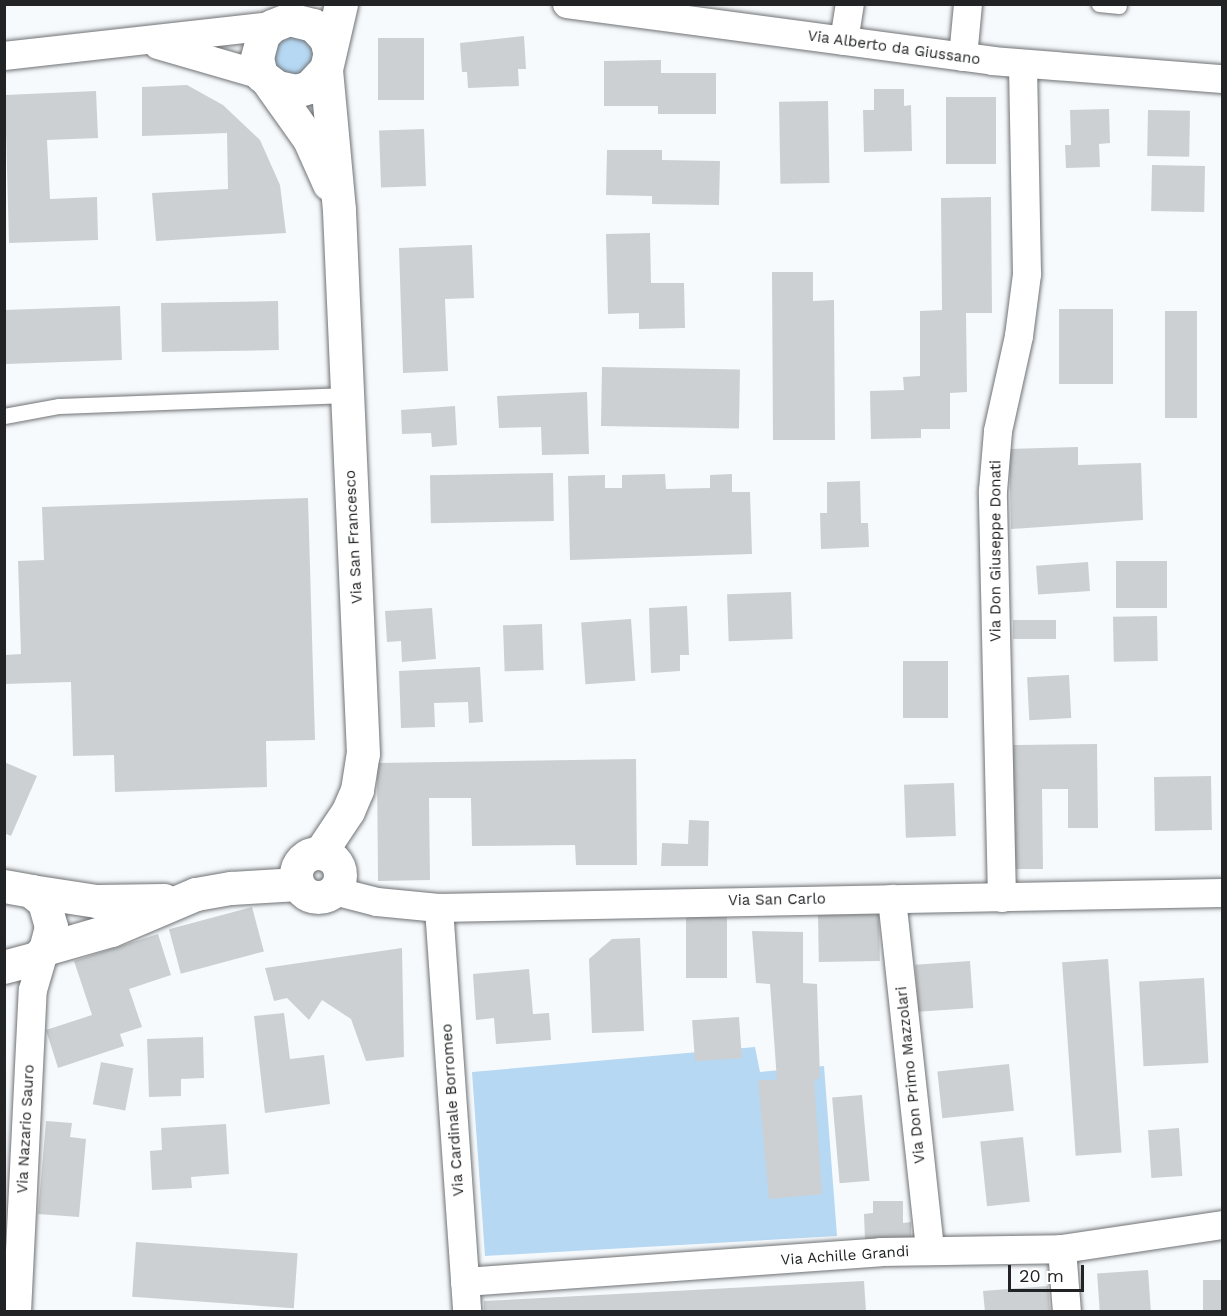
<!DOCTYPE html>
<html>
<head>
<meta charset="utf-8">
<style>
  body { margin:0 }
  #map { position:relative; width:1227px; height:1316px; overflow:hidden; background:#f7fafd; font-family:"Work Sans",sans-serif }
  div>[style] { position:absolute }
  .green>* { inset:0; background:#b6d8f3 }
  .round { border-radius:50% }
  .building>* { inset:0; background:#ccd0d2; transform-origin:0 0 }
  .roads { filter:drop-shadow(0 0 2px #707375) drop-shadow(0 0 2px #707375) }
  .lane>* { height:15px; margin:-7.5px; padding:0 7.5px; transform-origin:7.5px; border-radius:7.5px; background:#fff }
  .street>* { height:28px; margin:-14px; padding:0 14px; transform-origin:14px; border-radius:14px; background:#fff }
  .secondary>* { height:33px; margin:-16.5px; padding:0 16.5px; transform-origin:16.5px; border-radius:16.5px; background:#fff }
  .secondary>.ring { margin:-16.5px; padding:0; box-sizing:content-box; background:none; border:33px solid #fff; border-radius:50% }
  span { translate:-50% -50%; white-space:nowrap; text-align:center; line-height:1.15; -webkit-text-stroke:4.5px #fff; paint-order:stroke }
  .street-label { font-size:15px; color:#222324 }
  .frame { position:absolute; inset:0; border:6px solid #222324; pointer-events:none }
  .scale { position:absolute; left:1008px; top:1265px; width:76px; height:27px; box-sizing:border-box; border:3px solid #222324; border-top:0; padding-left:8px; font-size:18px; line-height:21px; white-space:nowrap; color:#222324; -webkit-text-stroke:4px #fff; paint-order:stroke }
</style>
</head>
<body>
<div id="map">
  <div class="green">
    <div class="round" style="left:273px;top:35px;width:40px;height:40px"></div>
    <div style="clip-path:polygon(755px 1047px,760px 1072px,824px 1066px,837px 1236px,485px 1256px,472px 1072px)"></div>
  </div>
  <div class="building">
    <div style="clip-path:polygon(524px 36px,526px 69px,518px 69px,519px 86px,468px 88px,467px 72px,462px 72px,460px 43px)"></div>
    <div style="left:378px;top:38px;width:46px;height:62px"></div>
    <div style="clip-path:polygon(661px 60px,661px 73px,716px 73px,716px 114px,658px 114px,658px 106px,604px 106px,604px 61px)"></div>
    <div style="clip-path:polygon(187px 85px,223px 105px,260px 140px,280px 185px,286px 233px,156px 241px,152px 193px,228px 189px,227px 133px,142px 136px,142px 87px)"></div>
    <div style="clip-path:polygon(874px 89px,904px 89px,904px 106px,911px 105px,912px 151px,864px 152px,863px 110px,874px 110px)"></div>
    <div style="clip-path:polygon(96px 91px,98px 138px,47px 140px,50px 199px,97px 197px,98px 240px,9px 243px,5px 95px)"></div>
    <div style="left:946px;top:97px;width:50px;height:67px"></div>
    <div style="left:828px;top:101px;width:82px;height:49px;rotate:89deg"></div>
    <div style="clip-path:polygon(1109px 109px,1110px 143px,1099px 144px,1100px 167px,1066px 168px,1065px 145px,1071px 145px,1070px 110px)"></div>
    <div style="left:1148px;top:110px;width:42px;height:46px;rotate:1deg"></div>
    <div style="left:424px;top:129px;width:57px;height:45px;rotate:88deg"></div>
    <div style="clip-path:polygon(607px 150px,662px 150px,662px 160px,720px 161px,719px 205px,652px 204px,652px 196px,606px 195px)"></div>
    <div style="left:1152px;top:165px;width:53px;height:46px;rotate:1deg"></div>
    <div style="clip-path:polygon(991px 197px,992px 313px,966px 313px,967px 392px,950px 393px,950px 429px,921px 429px,921px 438px,871px 439px,870px 391px,904px 390px,903px 377px,920px 376px,920px 311px,942px 310px,941px 198px)"></div>
    <div style="clip-path:polygon(650px 233px,651px 283px,684px 283px,685px 328px,639px 329px,639px 313px,608px 314px,606px 234px)"></div>
    <div style="clip-path:polygon(472px 245px,474px 298px,445px 299px,448px 371px,403px 373px,399px 248px)"></div>
    <div style="clip-path:polygon(772px 272px,813px 272px,813px 301px,834px 300px,835px 440px,773px 440px)"></div>
    <div style="left:278px;top:301px;width:49px;height:117px;rotate:89deg"></div>
    <div style="left:120px;top:306px;width:54px;height:116px;rotate:88deg"></div>
    <div style="left:1059px;top:309px;width:54px;height:75px"></div>
    <div style="left:1165px;top:311px;width:32px;height:107px"></div>
    <div style="left:602px;top:367px;width:138px;height:59px;rotate:1deg"></div>
    <div style="clip-path:polygon(587px 392px,589px 454px,542px 455px,541px 427px,499px 428px,497px 396px)"></div>
    <div style="clip-path:polygon(455px 406px,457px 445px,432px 447px,431px 433px,402px 434px,401px 410px)"></div>
    <div style="clip-path:polygon(1078px 447px,1078px 465px,1141px 463px,1143px 520px,1011px 529px,1009px 449px)"></div>
    <div style="left:553px;top:473px;width:48px;height:123px;rotate:89deg"></div>
    <div style="clip-path:polygon(665px 474px,666px 489px,710px 488px,710px 475px,732px 474px,732px 492px,750px 492px,752px 554px,570px 560px,568px 476px,605px 475px,605px 488px,622px 488px,622px 475px)"></div>
    <div style="clip-path:polygon(860px 481px,861px 523px,868px 523px,869px 547px,821px 549px,820px 513px,827px 513px,827px 482px)"></div>
    <div style="clip-path:polygon(308px 498px,315px 740px,266px 741px,267px 787px,115px 792px,114px 755px,73px 756px,71px 682px,4px 684px,4px 655px,21px 654px,18px 561px,44px 560px,42px 507px)"></div>
    <div style="left:1116px;top:561px;width:51px;height:47px"></div>
    <div style="left:1088px;top:562px;width:29px;height:52px;rotate:86deg"></div>
    <div style="left:791px;top:592px;width:47px;height:64px;rotate:88deg"></div>
    <div style="clip-path:polygon(687px 606px,689px 655px,680px 655px,680px 671px,651px 673px,649px 608px)"></div>
    <div style="clip-path:polygon(432px 608px,436px 659px,402px 662px,401px 641px,387px 642px,385px 611px)"></div>
    <div style="left:1157px;top:616px;width:45px;height:44px;rotate:89deg"></div>
    <div style="left:631px;top:619px;width:62px;height:50px;rotate:86deg"></div>
    <div style="left:1056px;top:620px;width:19px;height:43px;rotate:90deg"></div>
    <div style="left:542px;top:624px;width:46px;height:39px;rotate:88deg"></div>
    <div style="left:903px;top:661px;width:45px;height:57px"></div>
    <div style="clip-path:polygon(480px 667px,483px 722px,469px 723px,468px 702px,434px 703px,435px 727px,401px 728px,399px 671px)"></div>
    <div style="left:1069px;top:675px;width:43px;height:42px;rotate:87deg"></div>
    <div style="clip-path:polygon(1097px 744px,1098px 828px,1068px 828px,1068px 789px,1042px 789px,1043px 869px,1013px 869px,1013px 745px)"></div>
    <div style="clip-path:polygon(636px 759px,637px 865px,576px 865px,575px 845px,472px 846px,471px 798px,429px 798px,430px 880px,378px 881px,377px 763px)"></div>
    <div style="clip-path:polygon(4px 762px,37px 776px,11px 836px,4px 833px)"></div>
    <div style="left:1211px;top:776px;width:54px;height:57px;rotate:89deg"></div>
    <div style="left:954px;top:783px;width:53px;height:50px;rotate:88deg"></div>
    <div style="clip-path:polygon(689px 820px,709px 821px,708px 866px,661px 866px,662px 843px,688px 844px)"></div>
    <div style="left:252px;top:907px;width:46px;height:86px;rotate:75deg"></div>
    <div style="left:879px;top:914px;width:47px;height:61px;rotate:89deg"></div>
    <div style="left:686px;top:917px;width:41px;height:61px"></div>
    <div style="clip-path:polygon(752px 931px,803px 932px,803px 983px,817px 984px,820px 1078px,814px 1080px,822px 1194px,769px 1199px,758px 1080px,777px 1080px,770px 984px,756px 983px)"></div>
    <div style="clip-path:polygon(158px 934px,171px 975px,129px 989px,142px 1027px,120px 1034px,124px 1046px,58px 1068px,46px 1030px,92px 1015px,74px 961px)"></div>
    <div style="clip-path:polygon(640px 938px,644px 1031px,592px 1033px,589px 959px,612px 939px)"></div>
    <div style="clip-path:polygon(402px 948px,404px 1057px,366px 1061px,351px 1019px,322px 1000px,309px 1020px,287px 998px,274px 1001px,265px 968px)"></div>
    <div style="left:1108px;top:959px;width:194px;height:46px;rotate:86deg"></div>
    <div style="left:970px;top:961px;width:47px;height:55px;rotate:86deg"></div>
    <div style="clip-path:polygon(529px 969px,533px 1014px,549px 1013px,551px 1040px,496px 1044px,494px 1018px,476px 1020px,473px 974px)"></div>
    <div style="left:1204px;top:978px;width:85px;height:65px;rotate:87deg"></div>
    <div style="clip-path:polygon(284px 1013px,290px 1059px,324px 1055px,330px 1104px,265px 1113px,254px 1016px)"></div>
    <div style="left:739px;top:1017px;width:41px;height:47px;rotate:86deg"></div>
    <div style="clip-path:polygon(203px 1037px,204px 1078px,181px 1079px,181px 1096px,149px 1097px,147px 1039px)"></div>
    <div style="left:101px;top:1062px;width:33px;height:43px;rotate:11deg"></div>
    <div style="left:1009px;top:1064px;width:47px;height:72px;rotate:84deg"></div>
    <div style="left:862px;top:1095px;width:86px;height:30px;rotate:85deg"></div>
    <div style="clip-path:polygon(46px 1121px,72px 1123px,70px 1137px,86px 1139px,79px 1217px,38px 1214px)"></div>
    <div style="clip-path:polygon(226px 1124px,229px 1174px,191px 1177px,192px 1188px,152px 1190px,150px 1151px,162px 1150px,161px 1128px)"></div>
    <div style="left:1179px;top:1128px;width:48px;height:31px;rotate:86deg"></div>
    <div style="left:1023px;top:1137px;width:65px;height:43px;rotate:84deg"></div>
    <div style="clip-path:polygon(873px 1201px,903px 1201px,903px 1223px,911px 1222px,911px 1238px,865px 1240px,864px 1214px,873px 1213px)"></div>
    <div style="left:136px;top:1242px;width:162px;height:55px;rotate:4deg"></div>
    <div style="left:1148px;top:1270px;width:42px;height:51px;rotate:86deg"></div>
    <div style="left:1222px;top:1280px;width:32px;height:19px;rotate:90deg"></div>
    <div style="clip-path:polygon(864px 1281px,866px 1312px,484px 1312px,484px 1301px)"></div>
    <div style="clip-path:polygon(1048px 1286px,1050px 1312px,985px 1312px,983px 1291px)"></div>
  </div>
  <div class="roads">
    <div class="lane">
      <div style="left:1099px;top:4px;width:20px;rotate:6deg"></div>
      <div style="left:4px;top:416px;width:56px;rotate:-10.3deg"></div>
      <div style="left:59px;top:406px;width:289px;rotate:-2.2deg"></div>
    </div>
    <div class="street">
      <div style="left:567px;top:4px;width:429px;rotate:7.6deg"></div>
      <div style="left:992px;top:61px;width:231px;rotate:4.5deg"></div>
      <div style="left:844px;top:41px;width:37px;rotate:-81deg"></div>
      <div style="left:158px;top:45px;width:107px;rotate:16.2deg"></div>
      <div style="left:4px;top:56px;width:270px;rotate:-6.4deg"></div>
      <div style="left:963px;top:57px;width:53px;rotate:-84.6deg"></div>
      <div style="left:334px;top:891px;width:44px;rotate:14.3deg"></div>
      <div style="left:377px;top:902px;width:62px;rotate:5.5deg"></div>
      <div style="left:439px;top:908px;width:783px;rotate:-1.1deg"></div>
      <div style="left:1002px;top:898px;width:407px;rotate:-91.3deg"></div>
      <div style="left:993px;top:491px;width:60px;rotate:-85.2deg"></div>
      <div style="left:998px;top:431px;width:97px;rotate:-77.5deg"></div>
      <div style="left:1019px;top:336px;width:63px;rotate:-82.6deg"></div>
      <div style="left:1027px;top:274px;width:210px;rotate:-91.1deg"></div>
      <div style="left:892px;top:899px;width:354px;rotate:83.8deg"></div>
      <div style="left:439px;top:908px;width:405px;rotate:86deg"></div>
      <div style="left:1062px;top:1249px;width:63px;rotate:85.5deg"></div>
      <div style="left:465px;top:1282px;width:417px;rotate:-4.1deg"></div>
      <div style="left:881px;top:1252px;width:181px;rotate:-0.9deg"></div>
      <div style="left:1062px;top:1249px;width:162px;rotate:-8.5deg"></div>
      <div style="left:17px;top:1312px;width:322px;rotate:-87.2deg"></div>
      <div style="left:33px;top:990px;width:43px;rotate:-73.7deg"></div>
    </div>
    <div class="secondary">
      <div style="left:329px;top:51px;width:12px;rotate:-104deg"></div>
      <div style="left:326px;top:39px;width:19px;rotate:-133deg"></div>
      <div style="left:313px;top:25px;width:25px;rotate:-166deg"></div>
      <div style="left:289px;top:19px;width:18px;rotate:158deg"></div>
      <div style="left:272px;top:26px;width:13px;rotate:135deg"></div>
      <div style="left:263px;top:35px;width:24px;rotate:105deg"></div>
      <div style="left:257px;top:58px;width:17px;rotate:77deg"></div>
      <div style="left:261px;top:75px;width:20px;rotate:37deg"></div>
      <div style="left:277px;top:87px;width:19px;rotate:12deg"></div>
      <div style="left:296px;top:91px;width:14px;rotate:-17deg"></div>
      <div style="left:309px;top:87px;width:25px;rotate:-47deg"></div>
      <div style="left:326px;top:69px;width:67px;rotate:-77deg"></div>
      <div style="left:267px;top:80px;width:72px;rotate:54.6deg"></div>
      <div style="left:309px;top:139px;width:49px;rotate:66deg"></div>
      <div class="ring" style="left:296px;top:853px;width:11px;height:11px"></div>
      <div style="left:320px;top:853px;width:50px;rotate:-56.3deg"></div>
      <div style="left:348px;top:811px;width:23px;rotate:-67deg"></div>
      <div style="left:357px;top:790px;width:36px;rotate:-81deg"></div>
      <div style="left:363px;top:754px;width:545px;rotate:-92.53deg"></div>
      <div style="left:339px;top:210px;width:142px;rotate:-95.3deg"></div>
      <div style="left:4px;top:886px;width:27px;rotate:10deg"></div>
      <div style="left:31px;top:891px;width:17px;rotate:40deg"></div>
      <div style="left:44px;top:902px;width:26px;rotate:74deg"></div>
      <div style="left:51px;top:927px;width:23px;rotate:105deg"></div>
      <div style="left:45px;top:949px;width:12px;rotate:132deg"></div>
      <div style="left:37px;top:958px;width:34px;rotate:165deg"></div>
      <div style="left:31px;top:891px;width:66px;rotate:8.7deg"></div>
      <div style="left:96px;top:901px;width:68px;rotate:-0.8deg"></div>
      <div style="left:45px;top:949px;width:69px;rotate:-16.1deg"></div>
      <div style="left:111px;top:930px;width:92px;rotate:-23deg"></div>
      <div style="left:196px;top:894px;width:36px;rotate:-10deg"></div>
      <div style="left:231px;top:888px;width:67px;rotate:-3.4deg"></div>
    </div>
  </div>
  <div class="street-label">
    <span style="left:894px;top:48px;rotate:8deg">Via Alberto da Giussano</span>
    <span style="left:354px;top:537px;rotate:-93deg">Via San Francesco</span>
    <span style="left:996px;top:551px;rotate:-90deg">Via Don Giuseppe Donati</span>
    <span style="left:777px;top:900px;rotate:-1deg">Via San Carlo</span>
    <span style="left:911px;top:1075px;rotate:-96deg">Via Don Primo Mazzolari</span>
    <span style="left:453px;top:1110px;rotate:-94deg">Via Cardinale Borromeo</span>
    <span style="left:26px;top:1129px;rotate:-87deg">Via Nazario Sauro</span>
    <span style="left:845px;top:1256px;rotate:-4deg">Via Achille Grandi</span>
  </div>
  <div class="frame"></div>
  <div class="scale">20 m</div>
</div>
</body>
</html>
